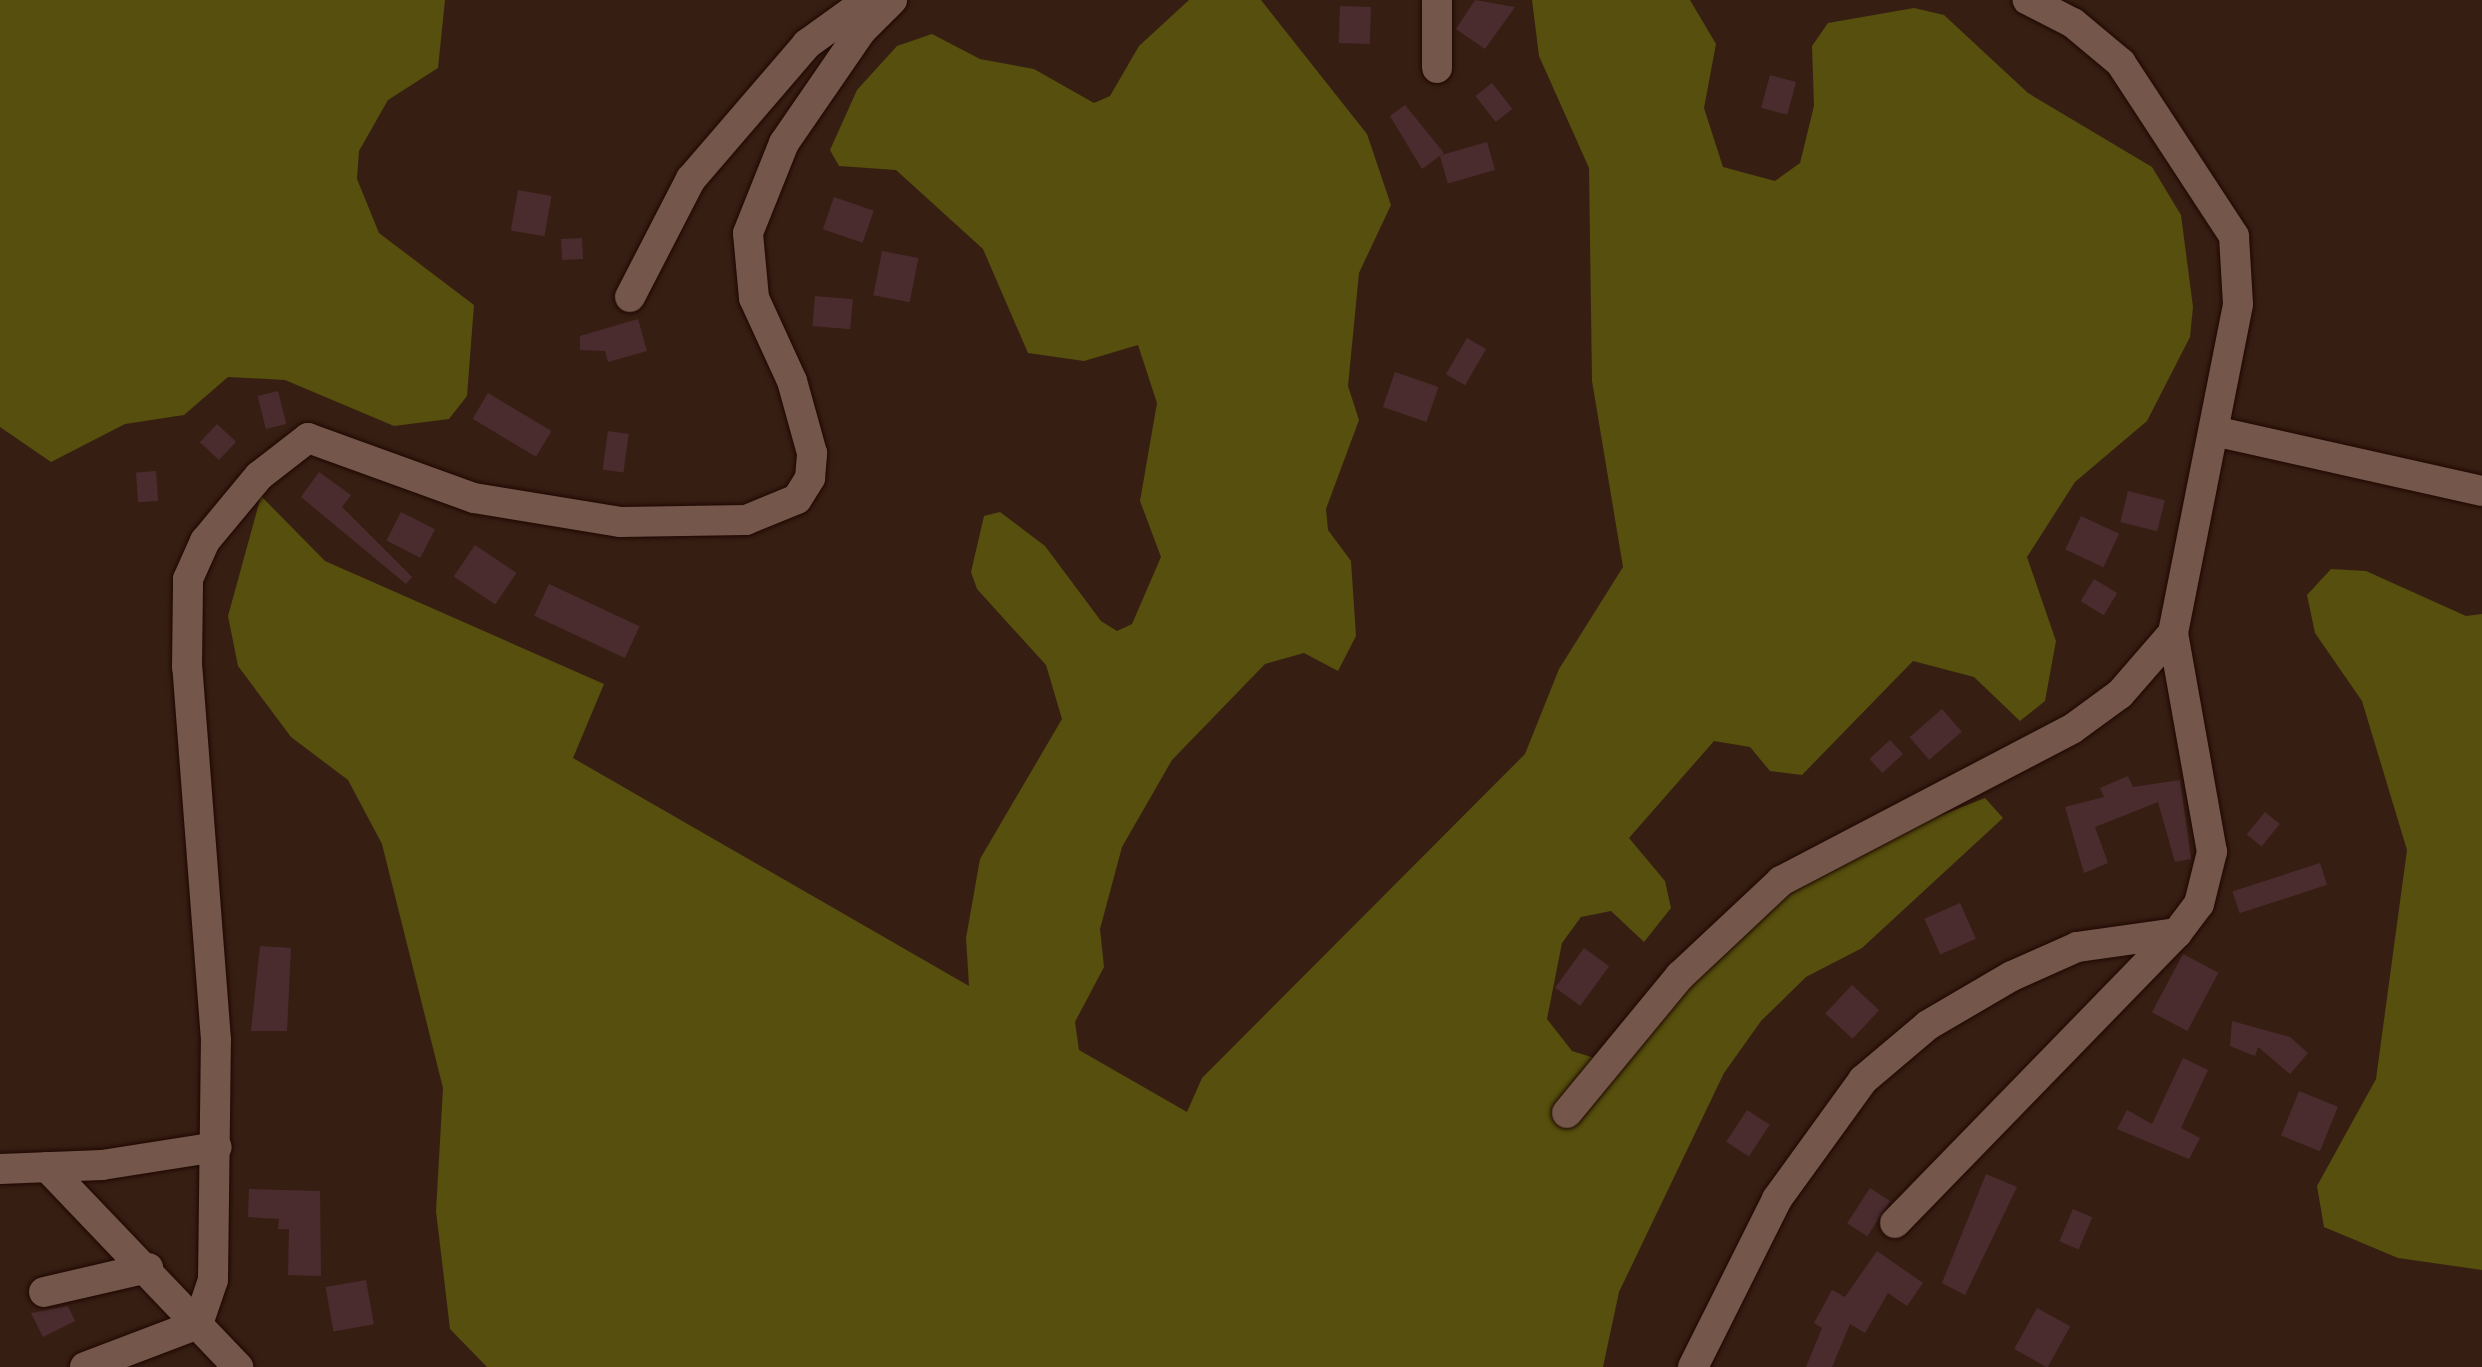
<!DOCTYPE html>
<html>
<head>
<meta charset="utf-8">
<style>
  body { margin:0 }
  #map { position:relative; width:2482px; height:1367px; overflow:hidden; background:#371e13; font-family:"Work Sans",sans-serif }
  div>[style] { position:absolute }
  .green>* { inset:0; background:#564f0d }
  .building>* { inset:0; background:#4a2c2f; transform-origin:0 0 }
  .roads { filter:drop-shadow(0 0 2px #1d0701) drop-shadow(0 0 2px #1d0701) }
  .minor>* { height:30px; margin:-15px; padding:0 15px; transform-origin:15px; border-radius:15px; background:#74574a }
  span { translate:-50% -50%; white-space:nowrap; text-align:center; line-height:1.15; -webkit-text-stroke:8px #371e13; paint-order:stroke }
</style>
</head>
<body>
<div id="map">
  <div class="green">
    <div style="clip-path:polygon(0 0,445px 0,438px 68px,388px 100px,359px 151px,357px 179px,379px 233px,474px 305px,467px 396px,449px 419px,394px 426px,285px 380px,228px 377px,184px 415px,125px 424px,51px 462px,0 427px)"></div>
    <div style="clip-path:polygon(1189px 0,1261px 0,1367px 134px,1391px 205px,1359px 273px,1348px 386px,1359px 420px,1326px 509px,1328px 530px,1351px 561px,1356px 636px,1338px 671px,1304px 653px,1265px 664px,1172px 760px,1122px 847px,1100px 929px,1104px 967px,1075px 1022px,1079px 1050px,1187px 1112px,1202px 1078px,1525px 754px,1559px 669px,1623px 567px,1592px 381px,1589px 168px,1539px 56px,1532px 0,1690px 0,1716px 44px,1704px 108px,1723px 167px,1775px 181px,1800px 163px,1814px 106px,1812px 46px,1828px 23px,1914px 8px,1944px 15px,2028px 93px,2152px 167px,2181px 215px,2193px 307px,2190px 337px,2147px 421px,2075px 482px,2027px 557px,2056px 641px,2045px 701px,2020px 721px,1974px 677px,1913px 661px,1802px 775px,1770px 771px,1750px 747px,1714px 741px,1629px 838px,1665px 881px,1671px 908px,1644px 942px,1611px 911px,1581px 917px,1562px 943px,1547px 1019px,1572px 1051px,1601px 1060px,1828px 860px,1985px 798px,2003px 818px,1862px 948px,1806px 977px,1761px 1021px,1724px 1073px,1619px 1292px,1603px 1367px,487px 1367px,450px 1329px,436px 1211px,443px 1088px,382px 844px,348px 780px,291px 737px,238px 666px,228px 616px,261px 496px,325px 561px,604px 684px,573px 758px,969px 986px,966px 938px,980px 859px,1062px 719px,1046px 665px,977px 589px,971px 572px,984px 516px,1000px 512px,1045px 546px,1101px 621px,1117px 631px,1132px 624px,1161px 557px,1140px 501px,1157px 403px,1138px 345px,1084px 361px,1028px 353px,983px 249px,896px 170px,839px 166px,830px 150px,857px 90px,897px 46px,932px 34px,980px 59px,1034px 69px,1094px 103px,1110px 96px,1139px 46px)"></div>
    <div style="clip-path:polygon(2331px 569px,2366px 571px,2466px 616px,2482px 614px,2482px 1270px,2398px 1258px,2324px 1227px,2317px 1186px,2376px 1079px,2407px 850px,2362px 701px,2315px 633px,2307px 595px)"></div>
  </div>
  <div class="building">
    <div style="clip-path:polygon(1475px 0,1515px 7px,1485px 49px,1456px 29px)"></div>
    <div style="left:1340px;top:6px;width:31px;height:37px;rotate:2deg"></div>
    <div style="left:1770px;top:75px;width:27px;height:34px;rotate:15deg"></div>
    <div style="left:1492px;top:83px;width:33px;height:21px;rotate:52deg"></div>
    <div style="clip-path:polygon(1405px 105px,1444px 153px,1422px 169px,1390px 116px)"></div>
    <div style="left:1487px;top:142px;width:29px;height:49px;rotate:74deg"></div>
    <div style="left:518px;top:190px;width:34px;height:41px;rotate:10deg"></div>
    <div style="left:834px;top:197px;width:42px;height:34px;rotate:19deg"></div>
    <div style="left:582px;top:238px;width:21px;height:21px;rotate:87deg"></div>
    <div style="left:882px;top:251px;width:37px;height:45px;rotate:11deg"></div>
    <div style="left:815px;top:296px;width:38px;height:30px;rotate:5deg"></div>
    <div style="clip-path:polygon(638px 319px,647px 351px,608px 362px,605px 351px,580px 350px,580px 336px)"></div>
    <div style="left:1467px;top:338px;width:22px;height:42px;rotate:30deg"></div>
    <div style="left:1395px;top:372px;width:46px;height:37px;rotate:19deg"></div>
    <div style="left:278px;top:391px;width:34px;height:21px;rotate:76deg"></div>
    <div style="left:488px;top:393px;width:74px;height:30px;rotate:31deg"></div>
    <div style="left:217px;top:424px;width:26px;height:25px;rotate:43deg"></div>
    <div style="left:608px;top:431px;width:21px;height:39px;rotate:8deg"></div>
    <div style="left:156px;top:471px;width:30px;height:20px;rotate:86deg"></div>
    <div style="clip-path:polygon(319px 472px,351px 495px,342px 507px,412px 577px,406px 584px,301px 497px)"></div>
    <div style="left:2128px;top:491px;width:38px;height:32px;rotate:14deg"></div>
    <div style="left:401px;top:512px;width:38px;height:32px;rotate:27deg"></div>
    <div style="left:2081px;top:516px;width:42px;height:37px;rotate:25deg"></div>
    <div style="left:475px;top:545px;width:50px;height:38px;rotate:34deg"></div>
    <div style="left:2094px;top:579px;width:27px;height:26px;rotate:31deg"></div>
    <div style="left:549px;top:584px;width:100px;height:35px;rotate:25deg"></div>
    <div style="left:1942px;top:709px;width:30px;height:43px;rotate:49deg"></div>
    <div style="left:1890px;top:740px;width:19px;height:28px;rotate:47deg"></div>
    <div style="clip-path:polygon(2128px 776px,2133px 787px,2180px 780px,2191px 859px,2175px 862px,2158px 802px,2095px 827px,2108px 863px,2084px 873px,2065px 807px,2104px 797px,2100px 788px)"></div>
    <div style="left:2265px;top:812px;width:19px;height:29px;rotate:39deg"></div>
    <div style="left:2320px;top:863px;width:23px;height:92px;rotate:72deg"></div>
    <div style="left:1960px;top:903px;width:39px;height:39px;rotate:66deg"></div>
    <div style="clip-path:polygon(260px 946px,291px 948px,287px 1031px,251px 1031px)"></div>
    <div style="left:1584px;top:948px;width:31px;height:49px;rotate:36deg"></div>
    <div style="left:2183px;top:954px;width:40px;height:66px;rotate:28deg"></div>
    <div style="left:1852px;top:985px;width:37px;height:39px;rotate:43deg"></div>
    <div style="clip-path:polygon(2232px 1021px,2290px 1037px,2308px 1053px,2290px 1074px,2258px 1047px,2255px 1056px,2230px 1046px)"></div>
    <div style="clip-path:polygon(2183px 1058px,2208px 1070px,2181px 1128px,2200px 1138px,2189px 1159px,2117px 1129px,2127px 1110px,2152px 1124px)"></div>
    <div style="left:2299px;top:1091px;width:42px;height:48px;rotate:22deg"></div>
    <div style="left:1747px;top:1110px;width:27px;height:38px;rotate:33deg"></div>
    <div style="clip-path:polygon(1986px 1174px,2017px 1187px,1965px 1295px,1942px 1283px)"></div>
    <div style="left:1870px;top:1188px;width:24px;height:42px;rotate:33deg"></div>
    <div style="clip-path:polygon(249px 1189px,320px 1191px,321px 1276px,288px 1275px,289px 1229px,278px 1229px,279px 1219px,248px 1217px)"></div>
    <div style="left:2073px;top:1209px;width:21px;height:35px;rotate:23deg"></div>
    <div style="clip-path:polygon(1877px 1251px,1923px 1283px,1907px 1306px,1888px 1293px,1865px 1333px,1850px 1324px,1832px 1367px,1806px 1367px,1822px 1328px,1814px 1323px,1832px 1290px,1845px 1297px)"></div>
    <div style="left:366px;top:1280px;width:45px;height:41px;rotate:80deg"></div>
    <div style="clip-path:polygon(68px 1306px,75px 1321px,43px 1337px,31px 1313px)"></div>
    <div style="left:2037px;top:1308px;width:38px;height:47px;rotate:29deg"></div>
  </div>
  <div class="roads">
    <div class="minor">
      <div style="left:1437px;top:0;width:68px;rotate:90deg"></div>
      <div style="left:630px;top:297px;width:133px;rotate:-62.7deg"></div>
      <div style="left:691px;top:179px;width:178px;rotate:-49.3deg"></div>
      <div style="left:807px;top:44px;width:75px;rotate:-35.8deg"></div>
      <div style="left:2218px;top:432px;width:271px;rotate:12.6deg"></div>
      <div style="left:1567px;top:1113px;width:178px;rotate:-50.5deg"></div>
      <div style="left:1680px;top:976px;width:139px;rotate:-43.2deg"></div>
      <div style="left:1781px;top:881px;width:328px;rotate:-27.6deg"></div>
      <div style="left:2072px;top:729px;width:59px;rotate:-36.1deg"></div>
      <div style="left:2120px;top:694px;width:81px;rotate:-49deg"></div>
      <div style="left:47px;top:1167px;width:277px;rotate:46.3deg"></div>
      <div style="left:0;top:1169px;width:102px;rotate:-2.2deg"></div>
      <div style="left:102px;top:1165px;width:116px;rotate:-8.9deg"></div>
      <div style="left:1895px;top:1223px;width:405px;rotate:-45.8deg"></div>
      <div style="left:2177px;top:933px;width:36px;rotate:-53deg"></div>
      <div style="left:2199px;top:904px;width:54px;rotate:-76deg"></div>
      <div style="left:2212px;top:852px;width:222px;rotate:-100.1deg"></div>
      <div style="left:2173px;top:633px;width:335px;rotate:-78.8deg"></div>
      <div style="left:2238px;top:304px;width:68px;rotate:-93.4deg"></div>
      <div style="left:2234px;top:236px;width:207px;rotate:-123.2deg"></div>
      <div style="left:2121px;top:63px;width:62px;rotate:-140.2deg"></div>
      <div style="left:2073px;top:23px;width:51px;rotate:-152.9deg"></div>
      <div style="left:44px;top:1292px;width:107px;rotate:-13deg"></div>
      <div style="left:85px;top:1367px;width:121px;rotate:-20.8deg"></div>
      <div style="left:198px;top:1324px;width:46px;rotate:-71.2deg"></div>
      <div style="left:213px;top:1280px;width:240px;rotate:-89.3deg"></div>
      <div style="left:216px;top:1040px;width:374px;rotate:-94.4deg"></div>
      <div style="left:187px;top:667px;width:88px;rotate:-89.3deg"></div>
      <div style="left:188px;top:579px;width:42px;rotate:-65.9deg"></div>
      <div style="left:205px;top:541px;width:85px;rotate:-50.3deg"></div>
      <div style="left:259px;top:476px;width:62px;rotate:-37.8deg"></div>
      <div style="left:308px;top:438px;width:177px;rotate:19.9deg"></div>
      <div style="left:474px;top:498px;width:149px;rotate:9.3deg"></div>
      <div style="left:621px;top:522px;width:125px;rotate:-0.9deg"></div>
      <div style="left:746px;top:520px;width:55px;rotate:-22.4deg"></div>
      <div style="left:797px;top:499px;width:25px;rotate:-58deg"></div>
      <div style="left:810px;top:478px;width:25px;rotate:-85deg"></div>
      <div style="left:812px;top:453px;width:75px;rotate:-105.5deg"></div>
      <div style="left:792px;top:381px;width:91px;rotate:-114.6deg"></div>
      <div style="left:754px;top:298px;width:65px;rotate:-95.3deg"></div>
      <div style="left:748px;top:233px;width:97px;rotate:-68.2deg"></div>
      <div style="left:784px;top:143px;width:136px;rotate:-55.5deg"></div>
      <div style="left:861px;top:31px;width:44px;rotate:-45deg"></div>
      <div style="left:1693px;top:1367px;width:188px;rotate:-63.4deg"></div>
      <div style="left:1777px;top:1199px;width:147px;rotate:-54.1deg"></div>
      <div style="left:1863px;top:1080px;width:85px;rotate:-40.2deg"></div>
      <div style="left:1928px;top:1025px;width:97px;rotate:-30.3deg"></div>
      <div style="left:2012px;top:976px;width:71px;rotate:-24deg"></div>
      <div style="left:2077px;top:947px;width:101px;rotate:-8deg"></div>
    </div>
  </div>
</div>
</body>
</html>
